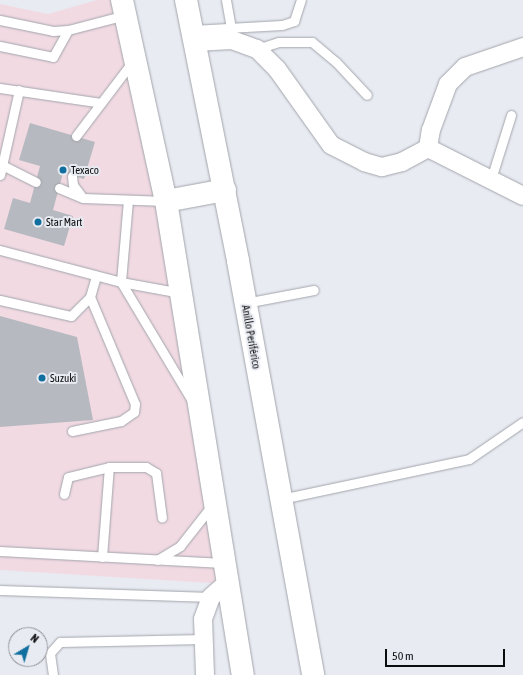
<!DOCTYPE html>
<html>
<head>
<meta charset="utf-8">
<style>
  body { margin:0 }
  #map { position:relative; width:523px; height:675px; overflow:hidden; background:#e8ebf2; font-family:"Asap Condensed",sans-serif }
  div>[style] { position:absolute }
  .industrial>* { inset:0; background:#f2dae3 }
  .building>* { inset:0; background:#b6b9bf }
  .roads { filter:drop-shadow(0 0 1px #a2a5ab) drop-shadow(0 0 1px #a2a5ab) }
  .service>* { height:9px; margin:-4.5px; padding:0 4.5px; transform-origin:4.5px; border-radius:4.5px; background:#fff }
  .minor>* { height:18px; margin:-9px; padding:0 9px; transform-origin:9px; border-radius:9px; background:#fff }
  .trunk>* { height:22px; margin:-11px; padding:0 11px; transform-origin:11px; border-radius:11px; background:#fff }
  .dots>* { width:11px; height:11px; translate:-50% -50%; box-sizing:border-box; border:2px solid #e8ebf2; border-radius:50% }
  span { translate:-50% -50%; white-space:nowrap; text-align:center; line-height:1.15; -webkit-text-stroke:4px #e8ebf2; paint-order:stroke }
  .poi-label { font-size:11px; color:#0c0d0f }
  .left { translate:0 -50%; text-align:left }
  .street-label { font-size:11px; color:#0c0d0f }
  .north { position:absolute; left:8px; top:627px; width:40px; height:40px; box-sizing:border-box; background:#e8ebf2; border:1px solid #909297; border-radius:50%; rotate:38deg; font-size:11px; font-weight:700; line-height:16px; text-align:center; color:#0c0d0f }
  .north::after { content:''; display:block; margin:auto; width:14px; height:18px; background:#106f9e; clip-path:polygon(50% 0,100% 100%,50% 72%,0 100%) }
  .scale { position:absolute; left:385px; top:649px; width:120px; height:18px; box-sizing:border-box; border:2px solid #0c0d0f; border-top:0; padding-left:5px; font-size:12px; line-height:14px; white-space:nowrap; color:#0c0d0f; -webkit-text-stroke:3px #e8ebf2; paint-order:stroke }
</style>
</head>
<body>
<div id="map">
  <div class="industrial">
    <div style="clip-path:polygon(97px 0,122px 0,226px 584px,0 570px,0 4px,48px 14px)"></div>
  </div>
  <div class="building">
    <div style="clip-path:polygon(30px 123px,95px 142px,84px 179px,63px 173px,53px 210px,73px 216px,64px 246px,4px 229px,13px 198px,30px 203px,40px 166px,19px 160px)"></div>
    <div style="clip-path:polygon(0 316px,77px 337px,93px 420px,0 427px)"></div>
  </div>
  <div class="roads">
    <div class="service">
      <div style="left:226px;top:0;width:27px;rotate:80deg"></div>
      <div style="left:0;top:20px;width:54px;rotate:11.7deg"></div>
      <div style="left:53px;top:31px;width:15px;rotate:-4deg"></div>
      <div style="left:68px;top:30px;width:59px;rotate:-14.7deg"></div>
      <div style="left:192px;top:30px;width:90px;rotate:-3.2deg"></div>
      <div style="left:282px;top:25px;width:13px;rotate:-18deg"></div>
      <div style="left:294px;top:21px;width:22px;rotate:-72deg"></div>
      <div style="left:0;top:46px;width:54px;rotate:11.7deg"></div>
      <div style="left:53px;top:57px;width:31px;rotate:-61deg"></div>
      <div style="left:257px;top:49px;width:23px;rotate:-18deg"></div>
      <div style="left:279px;top:42px;width:33px"></div>
      <div style="left:312px;top:42px;width:31px;rotate:40deg"></div>
      <div style="left:336px;top:62px;width:45px;rotate:46.8deg"></div>
      <div style="left:0;top:88px;width:102px;rotate:8.4deg"></div>
      <div style="left:76px;top:136px;width:94px;rotate:-52.8deg"></div>
      <div style="left:0;top:164px;width:40px;rotate:26.6deg"></div>
      <div style="left:0;top:175px;width:87px;rotate:-77.4deg"></div>
      <div style="left:72px;top:176px;width:9px;rotate:84deg"></div>
      <div style="left:73px;top:185px;width:15px;rotate:53deg"></div>
      <div style="left:491px;top:179px;width:67px;rotate:-72.6deg"></div>
      <div style="left:59px;top:188px;width:26px;rotate:23deg"></div>
      <div style="left:83px;top:198px;width:83px;rotate:2.1deg"></div>
      <div style="left:128px;top:200px;width:82px;rotate:94.9deg"></div>
      <div style="left:121px;top:282px;width:136px;rotate:59.1deg"></div>
      <div style="left:0;top:250px;width:125px;rotate:14.8deg"></div>
      <div style="left:121px;top:282px;width:61px;rotate:10.4deg"></div>
      <div style="left:0;top:300px;width:73px;rotate:12.7deg"></div>
      <div style="left:71px;top:316px;width:27px;rotate:-45deg"></div>
      <div style="left:90px;top:297px;width:22px;rotate:-74deg"></div>
      <div style="left:245px;top:303px;width:70px;rotate:-10.7deg"></div>
      <div style="left:72px;top:431px;width:50px;rotate:-11.5deg"></div>
      <div style="left:121px;top:421px;width:16px;rotate:-35deg"></div>
      <div style="left:134px;top:412px;width:8px;rotate:-83deg"></div>
      <div style="left:135px;top:404px;width:116px;rotate:-112.8deg"></div>
      <div style="left:64px;top:494px;width:17px;rotate:-77deg"></div>
      <div style="left:68px;top:477px;width:42px;rotate:-13.7deg"></div>
      <div style="left:281px;top:499px;width:192px;rotate:-12deg"></div>
      <div style="left:469px;top:459px;width:65px;rotate:-34.4deg"></div>
      <div style="left:0;top:551px;width:223px;rotate:3.1deg"></div>
      <div style="left:102px;top:557px;width:90px;rotate:-85.6deg"></div>
      <div style="left:109px;top:467px;width:37px"></div>
      <div style="left:146px;top:467px;width:12px;rotate:31deg"></div>
      <div style="left:156px;top:473px;width:45px;rotate:82.4deg"></div>
      <div style="left:157px;top:560px;width:27px;rotate:-31deg"></div>
      <div style="left:180px;top:546px;width:53px;rotate:-51.8deg"></div>
      <div style="left:0;top:590px;width:211px;rotate:1.9deg"></div>
      <div style="left:53px;top:675px;width:22px;rotate:-98deg"></div>
      <div style="left:50px;top:653px;width:15px;rotate:-48deg"></div>
      <div style="left:60px;top:642px;width:144px;rotate:-1.2deg"></div>
    </div>
    <div class="minor">
      <div style="left:195px;top:42px;width:37px;rotate:-3deg"></div>
      <div style="left:232px;top:40px;width:27px;rotate:20deg"></div>
      <div style="left:257px;top:49px;width:28px;rotate:45deg"></div>
      <div style="left:277px;top:69px;width:93px;rotate:54.6deg"></div>
      <div style="left:331px;top:145px;width:37px;rotate:27deg"></div>
      <div style="left:364px;top:162px;width:19px;rotate:16deg"></div>
      <div style="left:382px;top:167px;width:21px;rotate:-14deg"></div>
      <div style="left:402px;top:162px;width:30px;rotate:-28deg"></div>
      <div style="left:428px;top:148px;width:18px;rotate:-81deg"></div>
      <div style="left:431px;top:130px;width:49px;rotate:-69.7deg"></div>
      <div style="left:448px;top:84px;width:24px;rotate:-45deg"></div>
      <div style="left:465px;top:67px;width:61px;rotate:-19deg"></div>
      <div style="left:428px;top:148px;width:106px;rotate:26.8deg"></div>
      <div style="left:205px;top:675px;width:56px;rotate:-92deg"></div>
      <div style="left:203px;top:619px;width:23px;rotate:-70deg"></div>
      <div style="left:211px;top:597px;width:20px;rotate:-41deg"></div>
    </div>
    <div class="trunk">
      <div style="left:122px;top:0;width:206px;rotate:77.7deg"></div>
      <div style="left:166px;top:201px;width:480px;rotate:80.8deg"></div>
      <div style="left:186px;top:0;width:266px;rotate:78.7deg"></div>
      <div style="left:238px;top:261px;width:421px;rotate:79.7deg"></div>
      <div style="left:166px;top:201px;width:60px;rotate:-10.6deg"></div>
    </div>
  </div>
  <div class="dots">
    <div style="left:63px;top:170px;background:#106f9e"></div>
    <div style="left:38px;top:222px;background:#106f9e"></div>
    <div style="left:42px;top:378px;background:#106f9e"></div>
  </div>
  <div class="poi-label">
    <span class="left" style="left:71px;top:170px">Texaco</span>
    <span class="left" style="left:46px;top:222px">Star Mart</span>
    <span class="left" style="left:50px;top:378px">Suzuki</span>
  </div>
  <div class="street-label">
    <span style="left:251px;top:337px;rotate:80deg">Anillo Periférico</span>
  </div>
  <div class="north">N</div>
  <div class="scale">50 m</div>
</div>
</body>
</html>
